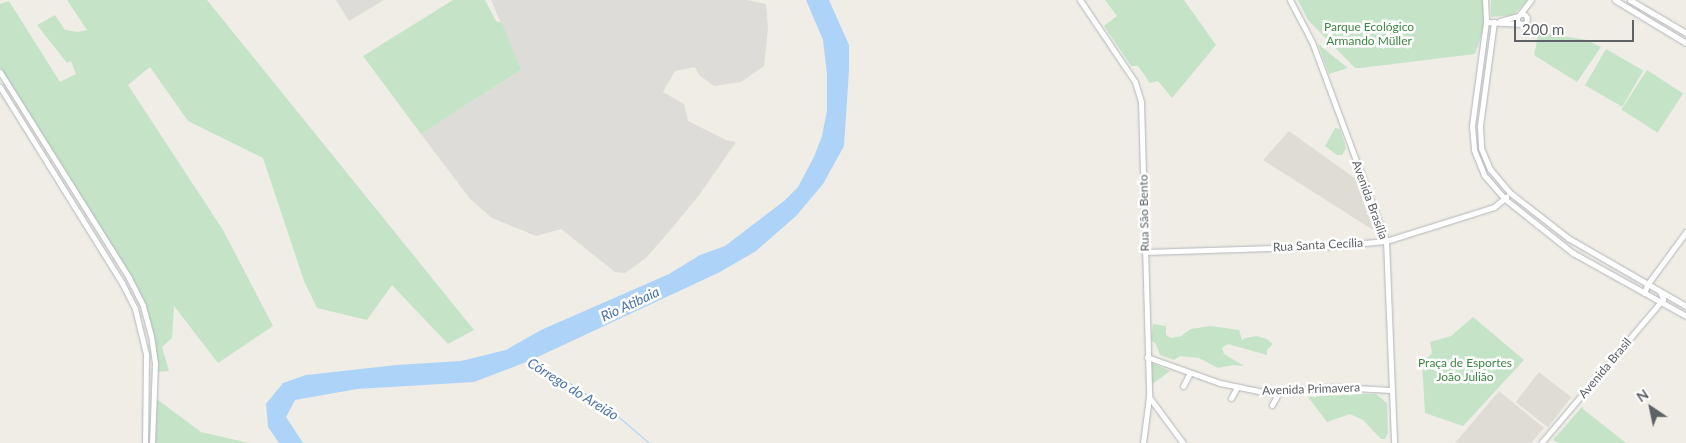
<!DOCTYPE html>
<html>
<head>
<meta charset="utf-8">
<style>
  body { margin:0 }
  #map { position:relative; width:1686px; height:443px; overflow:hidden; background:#efede6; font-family:Lato,sans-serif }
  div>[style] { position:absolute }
  .industrial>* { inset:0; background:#dedcd8 }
  .education>* { inset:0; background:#dfdcd5; transform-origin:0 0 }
  .green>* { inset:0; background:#c5e4c7; transform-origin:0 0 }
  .water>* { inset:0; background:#add3f8 }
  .stream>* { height:1px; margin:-0.5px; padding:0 0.5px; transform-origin:0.5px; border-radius:0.5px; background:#add3f8 }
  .roads { filter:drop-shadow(0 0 1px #b3b5ba) drop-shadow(0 0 1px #b3b5ba) }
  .secondary>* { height:5px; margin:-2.5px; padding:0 2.5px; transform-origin:2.5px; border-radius:2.5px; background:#fff }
  .secondary>.ring { margin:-2.5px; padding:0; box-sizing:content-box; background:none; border:5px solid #fff; border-radius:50% }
  span { translate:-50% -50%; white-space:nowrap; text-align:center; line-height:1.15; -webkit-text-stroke:5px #fff; paint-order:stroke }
  .park-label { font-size:12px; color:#3e8545 }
  .street-label { font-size:12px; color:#5e6165 }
  .water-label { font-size:14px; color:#4b73a9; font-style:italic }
  .north { position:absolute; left:1626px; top:383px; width:50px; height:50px; -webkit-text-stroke:4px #fff; paint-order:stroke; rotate:326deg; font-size:14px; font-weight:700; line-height:20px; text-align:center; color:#5e6165 }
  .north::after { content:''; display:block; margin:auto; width:18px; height:22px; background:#5e6165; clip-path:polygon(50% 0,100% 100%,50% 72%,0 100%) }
  .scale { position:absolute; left:1514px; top:20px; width:120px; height:22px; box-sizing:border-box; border:2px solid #5e6165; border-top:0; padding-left:6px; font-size:15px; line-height:18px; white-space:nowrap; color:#5e6165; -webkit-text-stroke:4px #fff; paint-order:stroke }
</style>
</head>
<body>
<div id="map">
  <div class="industrial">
    <div style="clip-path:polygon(336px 0,384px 0,349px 21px)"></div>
    <div style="clip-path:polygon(491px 0,747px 0,766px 4px,768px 28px,764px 66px,741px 82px,714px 86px,699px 75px,695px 67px,675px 71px,663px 92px,684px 104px,688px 121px,726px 140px,736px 142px,700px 194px,672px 228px,646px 258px,625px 273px,615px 272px,561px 229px,536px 236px,492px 218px,470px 199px,421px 134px,521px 70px)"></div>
  </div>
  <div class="education">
    <div style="clip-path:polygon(1289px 131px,1360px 182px,1378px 233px,1263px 160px)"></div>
    <div style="left:1539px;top:372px;width:41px;height:38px;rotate:38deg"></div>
    <div style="clip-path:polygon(1499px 391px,1544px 428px,1531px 443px,1455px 443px)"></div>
  </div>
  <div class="green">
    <div style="clip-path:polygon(67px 0,207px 0,474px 330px,448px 344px,392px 285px,367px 320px,317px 308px,304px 281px,263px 158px,188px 121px,150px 67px,128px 85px,223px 230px,273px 326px,218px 363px,174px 306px,172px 338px,162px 347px,169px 371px,155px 372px,149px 326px,134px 287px,70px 178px,0 69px,0 4px,9px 1px,60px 82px,76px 74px,71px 61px,67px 63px,37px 25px,55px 15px,65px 30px,78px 32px,87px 30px)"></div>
    <div style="clip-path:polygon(453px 0,485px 0,496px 21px,502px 23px,521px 70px,421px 134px,363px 56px)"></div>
    <div style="clip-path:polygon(1105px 0,1184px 0,1216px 45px,1172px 98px,1158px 81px,1150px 83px,1138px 66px,1131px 66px,1104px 26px,1117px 16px)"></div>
    <div style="clip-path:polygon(1298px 0,1485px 0,1486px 22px,1475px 54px,1360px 68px,1355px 68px,1308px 20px)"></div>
    <div style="clip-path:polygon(1491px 0,1528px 0,1513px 15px,1491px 17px)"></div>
    <div style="clip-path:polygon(1539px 32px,1587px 40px,1601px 47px,1577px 82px,1534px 55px)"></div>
    <div style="clip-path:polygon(1318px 44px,1348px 68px,1329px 74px)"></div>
    <div style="left:1606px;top:49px;width:43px;height:42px;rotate:30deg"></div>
    <div style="left:1647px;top:70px;width:43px;height:47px;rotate:33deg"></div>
    <div style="clip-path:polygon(1335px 128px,1340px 129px,1346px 148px,1342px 155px,1337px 155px,1325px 146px)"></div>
    <div style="clip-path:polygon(1473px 317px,1524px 360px,1463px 426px,1425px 413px,1422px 363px,1432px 353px,1430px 342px,1451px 336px)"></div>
    <div style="clip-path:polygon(1153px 324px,1166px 326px,1166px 335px,1171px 338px,1181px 336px,1191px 329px,1210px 326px,1239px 330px,1242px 340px,1245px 338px,1256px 336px,1267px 339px,1273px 344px,1267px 350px,1267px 355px,1228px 344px,1222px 348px,1224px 354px,1244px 366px,1233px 365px,1218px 368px,1199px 358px,1180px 356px,1174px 360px,1160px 355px,1156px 344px,1151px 340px)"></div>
    <div style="clip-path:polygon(1152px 363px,1170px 371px,1151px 385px,1151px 364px)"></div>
    <div style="clip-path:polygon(1362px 394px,1376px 394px,1387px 403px,1388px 433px,1385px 439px,1381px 439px,1363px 420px,1350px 414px,1327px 422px,1308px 397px)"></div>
    <div style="clip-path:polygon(154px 397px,201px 432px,249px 443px,154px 443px)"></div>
    <div style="clip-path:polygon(1582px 407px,1583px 409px,1626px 443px,1559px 443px,1553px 440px)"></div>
  </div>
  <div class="water">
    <div style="clip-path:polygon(806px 0,829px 0,849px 45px,849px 70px,844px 146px,823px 184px,796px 216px,756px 251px,720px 272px,529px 361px,474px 382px,357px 389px,295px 400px,286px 417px,303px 443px,279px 443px,268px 427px,266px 404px,283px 383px,306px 375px,397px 365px,461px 361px,506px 350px,541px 330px,669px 274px,700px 255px,725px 246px,784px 201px,798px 187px,814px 157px,822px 136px,827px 110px,827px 74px,823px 40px)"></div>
  </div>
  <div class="stream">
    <div style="left:529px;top:361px;width:48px;rotate:28.7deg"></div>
    <div style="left:571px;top:384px;width:49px;rotate:33.4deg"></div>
    <div style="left:612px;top:411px;width:49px;rotate:40.9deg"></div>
  </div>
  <div class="roads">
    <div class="secondary">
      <div style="left:1080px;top:0;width:99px;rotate:56.1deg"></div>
      <div style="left:1135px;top:82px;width:21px;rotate:73deg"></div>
      <div style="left:1141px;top:102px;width:295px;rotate:88.4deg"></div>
      <div style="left:1149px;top:397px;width:46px;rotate:97.4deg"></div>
      <div style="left:1290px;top:0;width:47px;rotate:62.4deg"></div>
      <div style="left:1312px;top:42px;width:212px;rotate:69.6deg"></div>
      <div style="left:1386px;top:241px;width:202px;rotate:87.7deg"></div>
      <div style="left:1485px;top:0;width:22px;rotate:87deg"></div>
      <div style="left:1486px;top:22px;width:105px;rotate:97.7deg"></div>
      <div style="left:1472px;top:126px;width:24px;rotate:85deg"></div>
      <div style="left:1474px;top:150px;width:27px;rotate:68deg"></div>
      <div style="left:1484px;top:175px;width:32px;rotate:49deg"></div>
      <div style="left:1505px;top:199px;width:87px;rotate:38.5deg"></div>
      <div style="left:1573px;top:253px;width:129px;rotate:29.1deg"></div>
      <div style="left:1615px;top:0;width:83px;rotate:31.2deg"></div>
      <div style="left:1630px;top:0;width:65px;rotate:30.5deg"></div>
      <div style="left:1520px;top:14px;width:18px;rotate:-52deg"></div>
      <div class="ring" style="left:1517px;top:14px;width:5px;height:5px"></div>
      <div style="left:1500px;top:21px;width:18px;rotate:-16deg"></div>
      <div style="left:1486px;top:22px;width:36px;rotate:3deg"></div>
      <div style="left:1494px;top:22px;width:105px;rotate:97.7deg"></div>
      <div style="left:1480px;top:126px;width:22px;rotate:87deg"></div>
      <div style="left:1481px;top:148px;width:23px;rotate:67deg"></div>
      <div style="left:1490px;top:169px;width:30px;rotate:50deg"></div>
      <div style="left:1509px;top:192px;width:75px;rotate:37.9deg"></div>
      <div style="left:1568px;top:238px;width:136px;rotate:30deg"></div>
      <div style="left:0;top:72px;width:243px;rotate:57.9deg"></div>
      <div style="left:129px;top:278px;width:31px;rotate:63deg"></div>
      <div style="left:143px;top:306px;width:30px;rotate:75deg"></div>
      <div style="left:151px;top:335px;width:28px;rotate:82deg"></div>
      <div style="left:155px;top:363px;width:80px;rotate:92.1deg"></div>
      <div style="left:0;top:87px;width:231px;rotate:58.1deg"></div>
      <div style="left:122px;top:283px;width:29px;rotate:63deg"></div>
      <div style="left:135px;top:309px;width:46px;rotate:76.3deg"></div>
      <div style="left:146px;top:354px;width:89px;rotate:90.6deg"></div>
      <div style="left:1145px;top:252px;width:187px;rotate:-1.8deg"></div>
      <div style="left:1332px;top:246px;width:54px;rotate:-5.3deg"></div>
      <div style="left:1386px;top:241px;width:113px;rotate:-17.5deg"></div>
      <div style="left:1494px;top:207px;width:16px;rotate:-40deg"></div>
      <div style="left:1644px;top:293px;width:9px;rotate:-69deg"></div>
      <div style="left:1647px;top:285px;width:66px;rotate:-53.7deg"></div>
      <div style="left:1147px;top:357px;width:77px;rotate:19.6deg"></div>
      <div style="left:1220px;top:383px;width:44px;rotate:11.8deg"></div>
      <div style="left:1263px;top:392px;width:73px;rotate:-3.9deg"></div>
      <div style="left:1336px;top:387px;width:55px;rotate:3.1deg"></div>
      <div style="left:1183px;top:386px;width:15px;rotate:-62deg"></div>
      <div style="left:1149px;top:397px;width:57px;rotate:53.5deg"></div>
      <div style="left:1231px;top:398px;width:13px;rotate:-61deg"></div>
      <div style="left:1272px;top:405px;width:15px;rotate:-62deg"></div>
      <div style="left:1541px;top:443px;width:189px;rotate:-49.7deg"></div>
      <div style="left:1663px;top:299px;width:8px;rotate:-113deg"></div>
    </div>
  </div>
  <div class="park-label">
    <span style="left:1369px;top:34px">Parque Ecológico<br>Armando Müller</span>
    <span style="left:1465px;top:370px">Praça de Esportes<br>João Julião</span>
  </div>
  <div class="street-label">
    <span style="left:1370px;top:200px;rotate:70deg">Avenida Brasília</span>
    <span style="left:1144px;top:213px;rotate:-91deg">Rua São Bento</span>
    <span style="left:1318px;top:245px;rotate:-3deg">Rua Santa Cecília</span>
    <span style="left:1605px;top:368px;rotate:-50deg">Avenida Brasil</span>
    <span style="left:1311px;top:389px;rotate:-2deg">Avenida Primavera</span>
  </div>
  <div class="water-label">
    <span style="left:630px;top:304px;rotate:-25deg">Rio Atibaia</span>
    <span style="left:573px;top:389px;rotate:32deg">Córrego do Areião</span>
  </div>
  <div class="north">N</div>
  <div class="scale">200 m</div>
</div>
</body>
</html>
